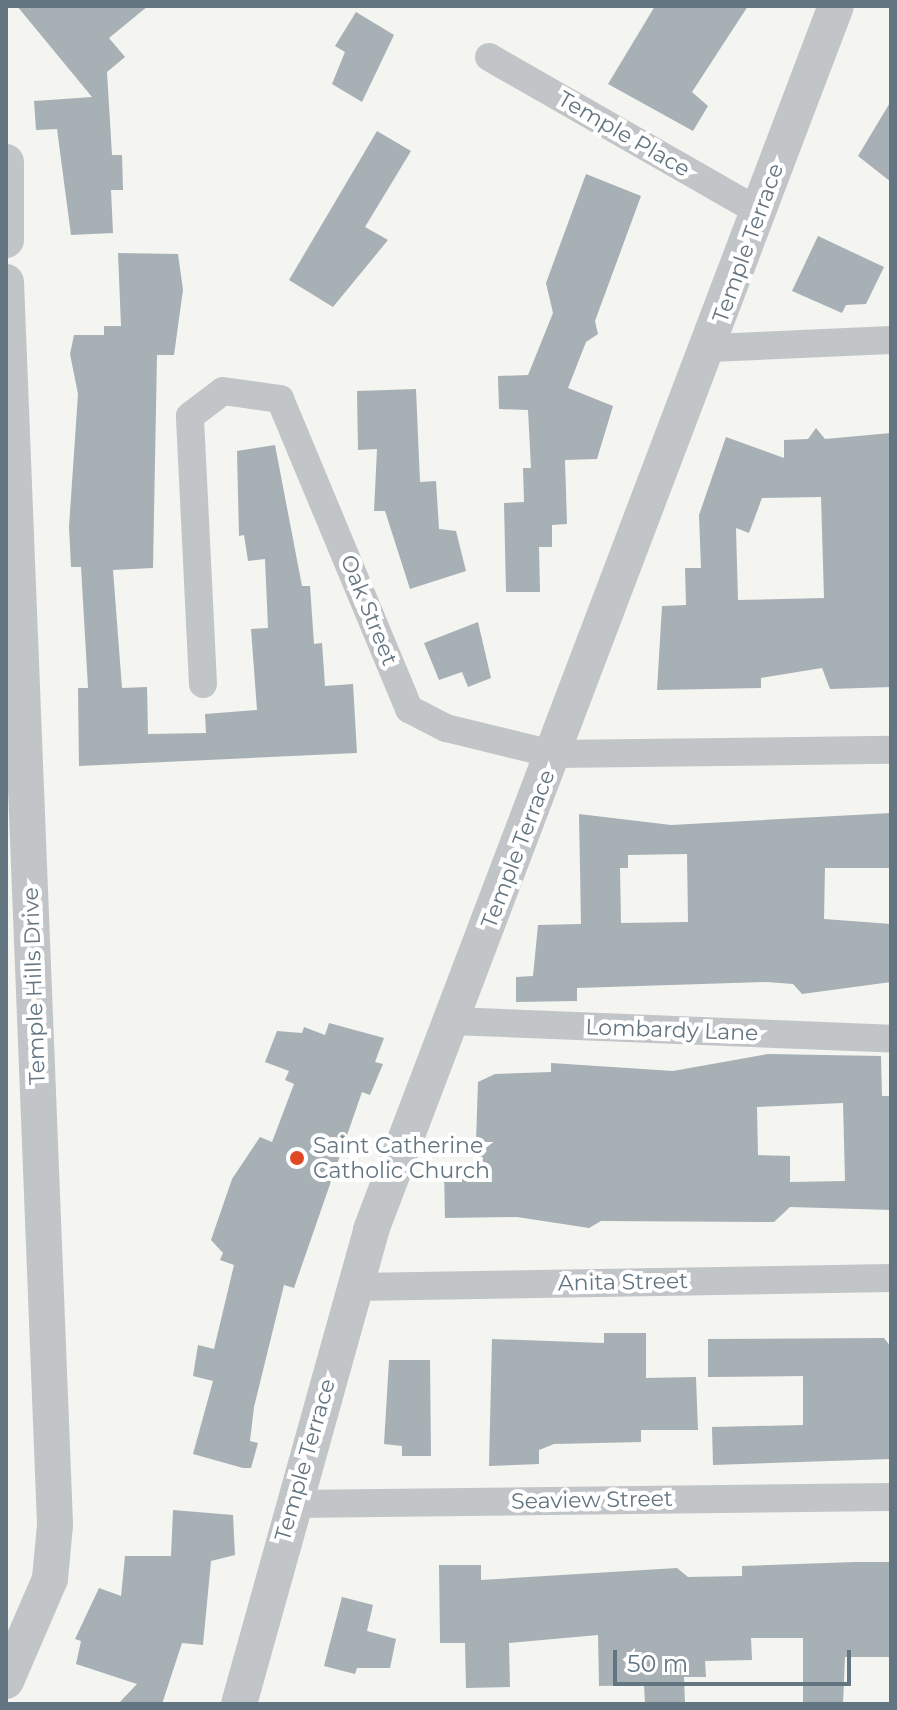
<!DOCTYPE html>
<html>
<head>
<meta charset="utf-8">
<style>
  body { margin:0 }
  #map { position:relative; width:897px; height:1710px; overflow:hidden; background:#f4f4f0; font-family:Montserrat,sans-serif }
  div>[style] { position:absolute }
  .building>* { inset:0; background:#a7b0b5 }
  .minor>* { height:28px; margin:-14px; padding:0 14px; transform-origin:14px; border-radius:14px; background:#c1c5c8 }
  .tertiary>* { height:36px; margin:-18px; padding:0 18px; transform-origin:18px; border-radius:18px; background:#c1c5c8 }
  .dots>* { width:22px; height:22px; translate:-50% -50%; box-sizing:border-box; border:4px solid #fff; border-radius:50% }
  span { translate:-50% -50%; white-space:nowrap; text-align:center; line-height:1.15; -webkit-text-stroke:8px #fff; paint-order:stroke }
  .street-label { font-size:22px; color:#637581 }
  .poi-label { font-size:22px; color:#637581 }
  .left { translate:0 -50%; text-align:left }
  .frame { position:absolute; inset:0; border:8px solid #637581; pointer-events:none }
  .scale { position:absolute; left:613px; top:1650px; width:238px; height:36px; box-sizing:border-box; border:4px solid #637581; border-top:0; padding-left:10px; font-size:24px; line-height:28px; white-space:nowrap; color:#637581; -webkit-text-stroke:6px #fff; paint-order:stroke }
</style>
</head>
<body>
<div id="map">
  <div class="building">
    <div style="clip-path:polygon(17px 6px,148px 6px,109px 38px,125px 57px,107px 72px,112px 155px,122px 155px,123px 190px,111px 190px,113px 233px,71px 235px,57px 129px,36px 130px,34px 101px,92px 97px)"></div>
    <div style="clip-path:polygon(655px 6px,748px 6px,692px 92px,708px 106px,693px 131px,608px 84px)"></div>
    <div style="clip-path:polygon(356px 12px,394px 35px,362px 102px,332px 84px,345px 52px,335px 46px)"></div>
    <div style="clip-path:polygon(891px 101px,891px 182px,858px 156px)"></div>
    <div style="clip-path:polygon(377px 131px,411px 151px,365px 227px,388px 240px,333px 307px,289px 280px)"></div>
    <div style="clip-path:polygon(586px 174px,641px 196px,595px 321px,598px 334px,586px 342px,568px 388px,613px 406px,597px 459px,565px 460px,567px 524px,552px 525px,552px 547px,539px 547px,540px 592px,506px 592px,504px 503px,524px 502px,523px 468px,531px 468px,528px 410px,499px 409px,498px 376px,528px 375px,553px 313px,546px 283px)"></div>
    <div style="clip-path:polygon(818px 236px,884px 267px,866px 304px,846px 305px,842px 313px,792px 291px)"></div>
    <div style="clip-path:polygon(118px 253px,178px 254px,183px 290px,174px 355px,157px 355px,153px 568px,113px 570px,122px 688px,147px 687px,148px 734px,206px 733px,205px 714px,257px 710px,251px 629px,268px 628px,265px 559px,248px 561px,244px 535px,239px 536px,237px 451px,275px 445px,302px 586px,310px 586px,314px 644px,322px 643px,325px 686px,353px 684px,357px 753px,79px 766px,78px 688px,88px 688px,81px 567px,71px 567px,69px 527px,78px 394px,70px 354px,74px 335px,104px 335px,104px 326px,121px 326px)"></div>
    <div style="clip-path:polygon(416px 389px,420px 482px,436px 481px,439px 529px,456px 531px,466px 571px,410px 589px,385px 511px,374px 511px,377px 449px,358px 450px,357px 391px)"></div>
    <div style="clip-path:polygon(evenodd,816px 428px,825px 439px,891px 433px,891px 687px,830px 689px,822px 668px,761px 678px,761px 688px,657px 690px,662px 606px,686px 605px,685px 568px,701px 568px,699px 515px,726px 437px,784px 458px,784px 440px,808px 439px,816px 428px,821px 497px,824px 598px,738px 600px,736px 528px,749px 533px,762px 498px,821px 497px)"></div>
    <div style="clip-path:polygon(478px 622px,491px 678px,468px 687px,462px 672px,439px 680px,424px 643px)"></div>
    <div style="clip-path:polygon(evenodd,891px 813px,891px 868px,825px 868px,824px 919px,891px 924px,891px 982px,802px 994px,793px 984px,767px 982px,577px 988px,577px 1001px,516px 1002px,516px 977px,533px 976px,538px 925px,581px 924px,579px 814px,671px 825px,891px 813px,687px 854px,688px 922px,621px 923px,620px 868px,628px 868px,628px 855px,687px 854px)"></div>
    <div style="clip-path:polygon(329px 1023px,384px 1038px,375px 1062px,383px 1064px,370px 1095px,362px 1092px,294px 1288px,284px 1285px,254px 1407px,250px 1441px,258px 1443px,251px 1468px,243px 1468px,193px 1454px,213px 1381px,193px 1376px,198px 1345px,214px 1349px,234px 1265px,220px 1260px,223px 1253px,211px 1240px,232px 1179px,260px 1137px,272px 1142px,294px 1084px,285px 1080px,289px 1071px,265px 1062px,277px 1031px,302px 1033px,304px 1027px,325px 1035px)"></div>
    <div style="clip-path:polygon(evenodd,768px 1054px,881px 1056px,882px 1096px,891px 1096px,891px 1210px,790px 1207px,774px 1222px,601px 1221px,589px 1228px,517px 1217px,445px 1218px,444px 1172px,475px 1171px,478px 1082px,495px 1074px,551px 1072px,551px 1063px,673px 1071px,768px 1054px,843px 1103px,845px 1181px,790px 1182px,790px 1156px,758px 1155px,757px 1107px,843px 1103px)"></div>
    <div style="clip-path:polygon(604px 1333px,646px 1333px,646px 1378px,696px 1377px,698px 1430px,641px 1430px,641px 1442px,554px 1444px,539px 1450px,539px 1464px,489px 1466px,492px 1339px,604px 1343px)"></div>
    <div style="clip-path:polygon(884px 1338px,891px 1347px,891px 1459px,713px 1465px,712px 1427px,803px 1425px,803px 1376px,708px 1377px,708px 1339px)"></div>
    <div style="clip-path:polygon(389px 1360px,430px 1360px,431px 1456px,402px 1456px,402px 1446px,384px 1444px)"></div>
    <div style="clip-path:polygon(173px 1510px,233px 1515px,235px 1555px,211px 1561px,203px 1645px,182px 1643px,162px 1704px,118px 1704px,137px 1684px,76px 1664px,81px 1641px,75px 1639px,99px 1588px,121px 1596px,125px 1556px,171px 1556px)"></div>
    <div style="clip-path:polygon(855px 1562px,891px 1562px,891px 1657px,845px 1657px,843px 1704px,803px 1704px,803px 1638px,751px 1638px,752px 1660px,705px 1661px,706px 1677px,684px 1677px,685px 1704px,645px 1704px,644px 1685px,599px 1686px,598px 1635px,509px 1643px,510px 1687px,466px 1688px,465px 1643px,440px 1643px,439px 1565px,481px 1565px,481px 1580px,677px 1568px,688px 1577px,742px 1576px,742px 1566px)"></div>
    <div style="clip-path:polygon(342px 1597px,373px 1605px,367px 1631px,396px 1639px,390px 1668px,357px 1668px,355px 1674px,324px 1666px)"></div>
  </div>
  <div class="minor">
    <div style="left:489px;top:57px;width:310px;rotate:29.8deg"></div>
    <div style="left:710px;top:348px;width:181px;rotate:-2.5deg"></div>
    <div style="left:203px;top:684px;width:268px;rotate:-92.8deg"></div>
    <div style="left:190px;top:416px;width:41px;rotate:-37.1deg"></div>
    <div style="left:223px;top:391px;width:58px;rotate:8deg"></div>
    <div style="left:280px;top:399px;width:336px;rotate:67.4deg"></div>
    <div style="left:409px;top:709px;width:42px;rotate:27.2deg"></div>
    <div style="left:446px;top:728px;width:110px;rotate:13.7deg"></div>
    <div style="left:553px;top:754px;width:338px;rotate:-0.7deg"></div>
    <div style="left:452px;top:1021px;width:439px;rotate:2.3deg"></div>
    <div style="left:355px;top:1287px;width:536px;rotate:-0.96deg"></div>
    <div style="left:292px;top:1504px;width:599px;rotate:-0.67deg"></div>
  </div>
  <div class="tertiary">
    <div style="left:6px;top:162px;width:78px;rotate:90deg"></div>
    <div style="left:6px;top:282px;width:1244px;rotate:87.74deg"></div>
    <div style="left:55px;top:1525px;width:54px;rotate:95.3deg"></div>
    <div style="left:50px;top:1579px;width:111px;rotate:113.3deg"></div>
    <div style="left:239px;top:1704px;width:492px;rotate:-74.4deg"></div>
    <div style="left:371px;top:1230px;width:1309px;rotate:-69.2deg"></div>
  </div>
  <div class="dots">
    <div style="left:297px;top:1158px;background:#e04723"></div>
  </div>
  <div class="street-label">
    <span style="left:624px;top:134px;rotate:30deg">Temple Place</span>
    <span style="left:748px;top:243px;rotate:-70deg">Temple Terrace</span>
    <span style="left:369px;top:610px;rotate:68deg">Oak Street</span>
    <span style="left:518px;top:849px;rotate:-69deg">Temple Terrace</span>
    <span style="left:34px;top:986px;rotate:-92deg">Temple Hills Drive</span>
    <span style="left:672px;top:1030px;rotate:2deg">Lombardy Lane</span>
    <span style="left:623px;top:1282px;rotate:-1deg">Anita Street</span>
    <span style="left:305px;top:1460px;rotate:-74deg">Temple Terrace</span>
    <span style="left:592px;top:1500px;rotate:-1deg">Seaview Street</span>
  </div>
  <div class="poi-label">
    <span class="left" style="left:313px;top:1158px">Saint Catherine<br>Catholic Church</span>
  </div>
  <div class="frame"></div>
  <div class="scale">50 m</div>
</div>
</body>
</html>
